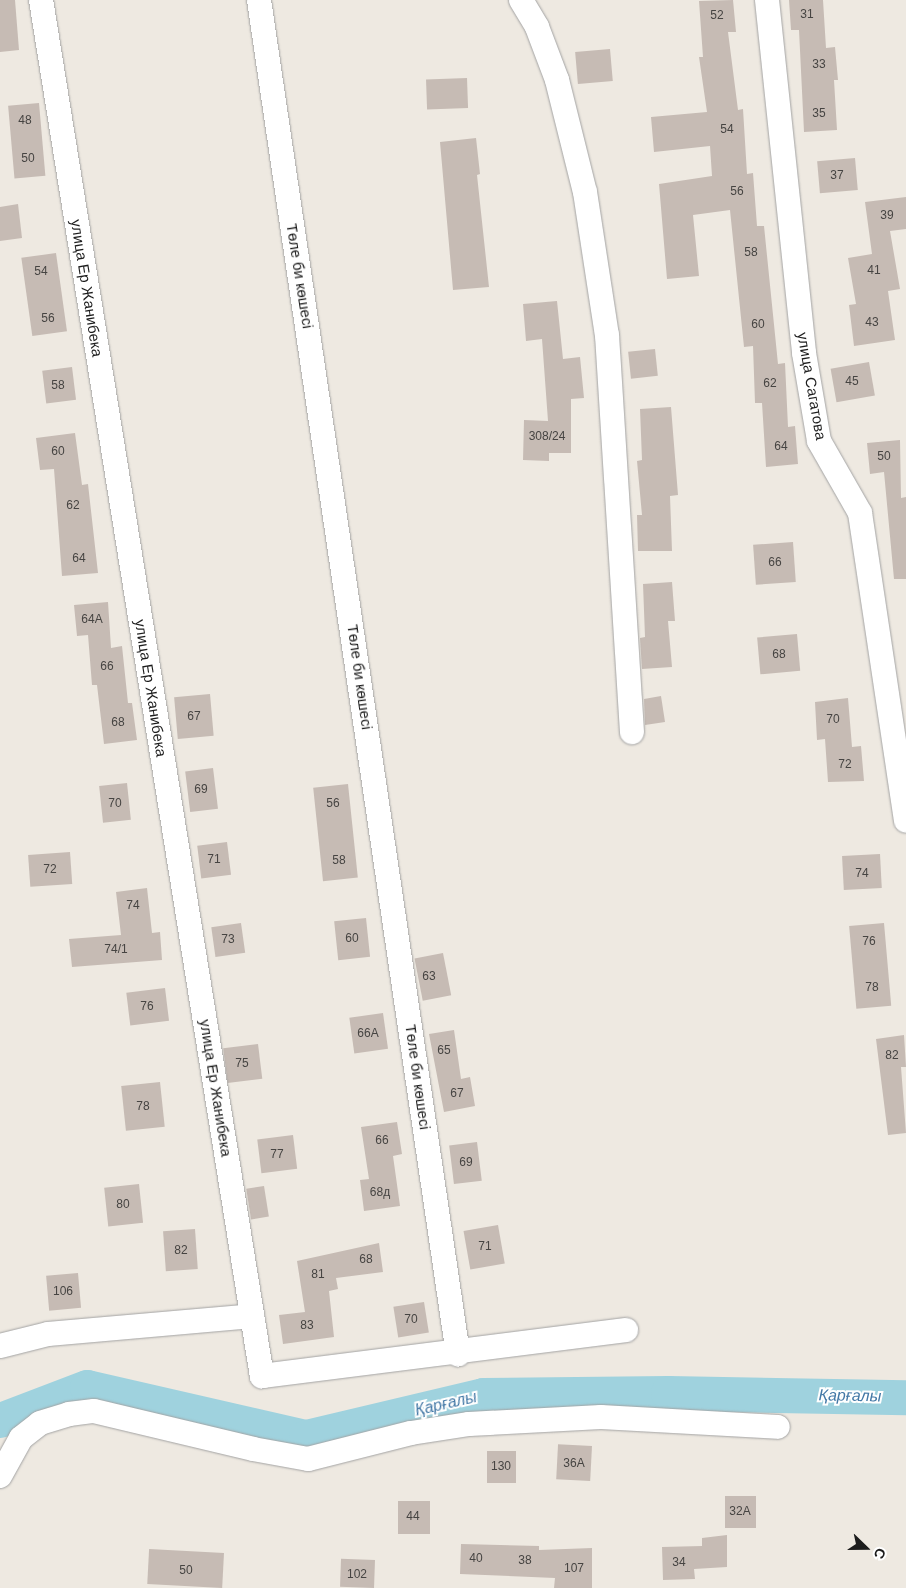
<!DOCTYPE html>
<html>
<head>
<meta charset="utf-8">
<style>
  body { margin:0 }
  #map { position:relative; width:906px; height:1588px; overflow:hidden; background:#eee9e1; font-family:Arial,sans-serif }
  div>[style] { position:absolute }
  .river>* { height:35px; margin:-17.5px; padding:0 17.5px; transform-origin:17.5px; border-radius:17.5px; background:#9fd2de }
  .building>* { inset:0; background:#c6bbb4; transform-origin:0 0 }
  .roads { filter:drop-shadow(0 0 1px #a3a3a3) drop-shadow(0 0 1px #a3a3a3) }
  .minor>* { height:24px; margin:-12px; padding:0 12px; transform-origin:12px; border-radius:12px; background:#fff }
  span { translate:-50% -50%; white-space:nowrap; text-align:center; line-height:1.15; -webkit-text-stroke:4px #fff; paint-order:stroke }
  .number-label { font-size:12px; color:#464442 }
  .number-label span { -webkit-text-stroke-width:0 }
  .street-label { font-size:15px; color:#1c1c1c }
  .water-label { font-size:16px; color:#4378a6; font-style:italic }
  .north { position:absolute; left:841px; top:1523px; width:50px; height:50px; -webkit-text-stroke:4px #fff; paint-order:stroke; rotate:112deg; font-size:14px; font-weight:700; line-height:20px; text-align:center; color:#1c1c1c }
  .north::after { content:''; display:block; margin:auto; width:18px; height:22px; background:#1c1c1c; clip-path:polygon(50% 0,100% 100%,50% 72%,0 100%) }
</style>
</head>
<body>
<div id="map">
  <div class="river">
    <div style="left:0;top:1420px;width:93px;rotate:-20.8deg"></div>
    <div style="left:87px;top:1387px;width:225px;rotate:12.9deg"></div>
    <div style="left:306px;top:1437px;width:182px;rotate:-13.3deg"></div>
    <div style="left:483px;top:1395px;width:185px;rotate:-0.6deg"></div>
    <div style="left:668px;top:1393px;width:238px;rotate:1deg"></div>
  </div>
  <div class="building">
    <div style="clip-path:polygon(0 0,15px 0,19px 50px,0 52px)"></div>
    <div style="clip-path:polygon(733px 0,736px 32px,728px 32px,738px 110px,743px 109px,747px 174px,753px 173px,757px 226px,764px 226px,778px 364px,785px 363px,788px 427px,795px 426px,798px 464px,766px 467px,762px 403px,755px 403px,753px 346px,744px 347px,730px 210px,693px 215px,699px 276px,667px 279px,659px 184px,712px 176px,710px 146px,654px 152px,651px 117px,707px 112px,699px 57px,703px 57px,699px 1px)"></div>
    <div style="clip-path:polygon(789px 0,823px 0,826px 48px,835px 47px,838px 80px,834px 80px,837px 130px,804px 132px,799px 30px,791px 30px)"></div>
    <div style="left:610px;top:49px;width:32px;height:35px;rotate:85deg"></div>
    <div style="left:467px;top:78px;width:30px;height:41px;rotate:88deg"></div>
    <div style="left:39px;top:103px;width:73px;height:31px;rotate:85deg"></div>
    <div style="clip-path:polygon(476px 138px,480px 174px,477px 175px,489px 287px,453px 290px,440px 142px)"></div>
    <div style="left:855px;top:158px;width:32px;height:38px;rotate:85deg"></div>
    <div style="clip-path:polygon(906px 197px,906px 229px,890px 231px,900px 289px,888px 291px,895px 340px,854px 346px,849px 305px,856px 304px,848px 258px,872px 254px,865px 202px)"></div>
    <div style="clip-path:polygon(18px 204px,22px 238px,0 241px,0 207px)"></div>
    <div style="left:56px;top:253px;width:79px;height:35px;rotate:82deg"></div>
    <div style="clip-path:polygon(557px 301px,563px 359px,580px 357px,584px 398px,571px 399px,571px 453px,549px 453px,549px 461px,523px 460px,524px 420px,548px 421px,542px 339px,526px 341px,523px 304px)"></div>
    <div style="left:655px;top:349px;width:27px;height:27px;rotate:84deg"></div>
    <div style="left:869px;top:362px;width:34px;height:39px;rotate:80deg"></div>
    <div style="left:72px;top:367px;width:33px;height:30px;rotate:83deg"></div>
    <div style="clip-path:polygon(671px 407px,678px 495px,670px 496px,672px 551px,638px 551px,637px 515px,642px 515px,637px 461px,642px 460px,640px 409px)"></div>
    <div style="clip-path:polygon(75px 433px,82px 485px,88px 484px,98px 573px,62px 576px,54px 469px,40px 470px,36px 438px)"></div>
    <div style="clip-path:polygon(900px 440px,901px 498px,906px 497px,906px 579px,894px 579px,884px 472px,870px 474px,867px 443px)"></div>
    <div style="left:793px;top:542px;width:40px;height:40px;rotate:86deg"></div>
    <div style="clip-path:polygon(672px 582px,675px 621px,668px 621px,672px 667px,642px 669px,640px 638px,645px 637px,643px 584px)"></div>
    <div style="clip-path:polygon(108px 602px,111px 648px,122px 646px,128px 703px,132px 703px,137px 740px,104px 744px,97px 685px,92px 685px,88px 635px,77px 636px,74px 605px)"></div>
    <div style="left:797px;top:634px;width:37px;height:40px;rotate:85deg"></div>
    <div style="left:210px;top:694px;width:42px;height:36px;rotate:85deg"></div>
    <div style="clip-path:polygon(661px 696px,665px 722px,645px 725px,644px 699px)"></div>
    <div style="clip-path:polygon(848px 698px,852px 747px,861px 746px,864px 781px,828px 782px,825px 739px,817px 740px,815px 702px)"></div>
    <div style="left:213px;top:768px;width:41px;height:28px;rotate:83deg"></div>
    <div style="left:127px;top:783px;width:37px;height:28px;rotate:84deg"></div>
    <div style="left:348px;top:784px;width:94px;height:35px;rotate:84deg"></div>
    <div style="left:227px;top:842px;width:33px;height:30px;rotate:83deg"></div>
    <div style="left:70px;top:852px;width:32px;height:42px;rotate:86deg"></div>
    <div style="left:880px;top:854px;width:34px;height:38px;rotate:87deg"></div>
    <div style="clip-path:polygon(147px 888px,152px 933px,160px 932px,162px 960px,72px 967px,69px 939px,121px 935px,116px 892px)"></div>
    <div style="left:366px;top:918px;width:39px;height:32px;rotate:84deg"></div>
    <div style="left:241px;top:923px;width:30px;height:30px;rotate:82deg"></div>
    <div style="left:884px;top:923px;width:83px;height:35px;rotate:85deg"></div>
    <div style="left:443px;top:953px;width:43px;height:29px;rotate:79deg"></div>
    <div style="left:165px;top:988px;width:33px;height:39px;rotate:83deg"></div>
    <div style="left:383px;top:1013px;width:36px;height:34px;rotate:82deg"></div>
    <div style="clip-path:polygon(454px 1030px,461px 1079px,470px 1077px,475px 1106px,444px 1112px,429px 1034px)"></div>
    <div style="clip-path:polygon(904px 1035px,906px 1067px,901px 1067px,906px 1133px,888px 1135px,876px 1039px)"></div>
    <div style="left:258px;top:1044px;width:35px;height:35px;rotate:83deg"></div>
    <div style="left:160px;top:1082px;width:45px;height:39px;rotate:84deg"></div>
    <div style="clip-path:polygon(397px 1122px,402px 1154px,393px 1156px,400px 1206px,364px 1211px,360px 1180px,369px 1179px,361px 1127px)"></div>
    <div style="left:293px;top:1135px;width:34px;height:36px;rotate:83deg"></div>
    <div style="left:477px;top:1142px;width:39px;height:28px;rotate:83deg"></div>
    <div style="left:139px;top:1184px;width:39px;height:35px;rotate:84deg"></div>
    <div style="left:264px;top:1186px;width:31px;height:18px;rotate:81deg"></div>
    <div style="left:498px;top:1225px;width:39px;height:35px;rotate:80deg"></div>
    <div style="left:195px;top:1229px;width:40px;height:32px;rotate:86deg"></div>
    <div style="clip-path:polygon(379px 1243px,383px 1272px,336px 1278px,338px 1289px,329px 1291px,334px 1337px,283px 1344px,279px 1315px,305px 1312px,297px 1261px)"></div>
    <div style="left:78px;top:1273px;width:35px;height:32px;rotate:85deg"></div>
    <div style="left:424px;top:1302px;width:31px;height:31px;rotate:81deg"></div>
    <div style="left:592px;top:1446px;width:35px;height:34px;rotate:93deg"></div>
    <div style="left:487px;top:1451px;width:29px;height:32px"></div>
    <div style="left:725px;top:1496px;width:31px;height:32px"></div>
    <div style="left:398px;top:1501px;width:32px;height:33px"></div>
    <div style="clip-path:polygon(727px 1535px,727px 1567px,694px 1569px,695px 1579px,663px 1580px,662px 1547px,702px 1546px,702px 1538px)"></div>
    <div style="clip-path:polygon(461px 1544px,539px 1546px,539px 1550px,592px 1548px,592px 1588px,554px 1588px,555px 1578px,460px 1574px)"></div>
    <div style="left:224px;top:1553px;width:35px;height:75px;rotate:93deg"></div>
    <div style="left:375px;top:1560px;width:28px;height:34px;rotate:92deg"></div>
  </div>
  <div class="roads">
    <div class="minor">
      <div style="left:41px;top:0;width:1394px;rotate:80.88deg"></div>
      <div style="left:262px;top:1376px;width:367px;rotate:-7.2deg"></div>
      <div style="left:259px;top:0;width:1369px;rotate:81.64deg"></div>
      <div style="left:521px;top:0;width:31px;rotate:59deg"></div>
      <div style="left:537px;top:27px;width:57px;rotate:69.3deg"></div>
      <div style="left:557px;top:80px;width:115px;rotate:76deg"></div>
      <div style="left:585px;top:192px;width:145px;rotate:81.3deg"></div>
      <div style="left:607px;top:335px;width:398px;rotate:86.4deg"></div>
      <div style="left:767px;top:0;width:355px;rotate:84deg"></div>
      <div style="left:804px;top:353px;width:89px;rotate:80.3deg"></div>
      <div style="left:819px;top:441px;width:83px;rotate:60.3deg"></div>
      <div style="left:860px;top:513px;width:311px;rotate:81.5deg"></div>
      <div style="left:0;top:1346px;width:49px;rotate:-14deg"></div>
      <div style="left:48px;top:1334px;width:205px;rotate:-5deg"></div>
      <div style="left:0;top:1476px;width:43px;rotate:-61.1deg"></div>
      <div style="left:21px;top:1438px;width:24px;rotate:-38deg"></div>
      <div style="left:40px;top:1423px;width:30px;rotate:-17deg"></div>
      <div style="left:69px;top:1414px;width:25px;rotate:-7deg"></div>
      <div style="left:94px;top:1411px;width:163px;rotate:13.4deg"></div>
      <div style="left:253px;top:1449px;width:56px;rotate:10.3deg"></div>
      <div style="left:308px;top:1459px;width:106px;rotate:-14.2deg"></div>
      <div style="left:411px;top:1433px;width:59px;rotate:-8.8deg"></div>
      <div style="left:469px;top:1424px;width:132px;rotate:-3deg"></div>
      <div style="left:601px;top:1417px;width:177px;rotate:3.2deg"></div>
    </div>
  </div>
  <div class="number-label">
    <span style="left:807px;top:15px">31</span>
    <span style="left:717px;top:16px">52</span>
    <span style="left:819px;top:65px">33</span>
    <span style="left:819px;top:114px">35</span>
    <span style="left:25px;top:121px">48</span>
    <span style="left:727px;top:130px">54</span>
    <span style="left:28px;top:159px">50</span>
    <span style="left:837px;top:176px">37</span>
    <span style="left:737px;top:192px">56</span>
    <span style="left:887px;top:216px">39</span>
    <span style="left:751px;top:253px">58</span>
    <span style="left:874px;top:271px">41</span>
    <span style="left:41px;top:272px">54</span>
    <span style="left:48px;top:319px">56</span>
    <span style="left:872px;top:323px">43</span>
    <span style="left:758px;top:325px">60</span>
    <span style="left:852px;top:382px">45</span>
    <span style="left:770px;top:384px">62</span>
    <span style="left:58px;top:386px">58</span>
    <span style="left:547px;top:437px">308/24</span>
    <span style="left:781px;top:447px">64</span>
    <span style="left:58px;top:452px">60</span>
    <span style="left:884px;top:457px">50</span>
    <span style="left:73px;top:506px">62</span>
    <span style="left:79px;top:559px">64</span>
    <span style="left:775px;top:563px">66</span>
    <span style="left:92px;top:620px">64А</span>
    <span style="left:779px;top:655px">68</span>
    <span style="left:107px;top:667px">66</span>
    <span style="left:194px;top:717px">67</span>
    <span style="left:833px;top:720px">70</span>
    <span style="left:118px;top:723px">68</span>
    <span style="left:845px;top:765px">72</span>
    <span style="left:201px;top:790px">69</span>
    <span style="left:115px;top:804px">70</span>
    <span style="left:333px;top:804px">56</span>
    <span style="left:214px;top:860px">71</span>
    <span style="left:339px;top:861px">58</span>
    <span style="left:50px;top:870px">72</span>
    <span style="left:862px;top:874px">74</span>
    <span style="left:133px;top:906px">74</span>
    <span style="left:352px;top:939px">60</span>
    <span style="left:228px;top:940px">73</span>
    <span style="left:869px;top:942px">76</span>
    <span style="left:116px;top:950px">74/1</span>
    <span style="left:429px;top:977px">63</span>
    <span style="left:872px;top:988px">78</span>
    <span style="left:147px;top:1007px">76</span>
    <span style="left:368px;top:1034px">66А</span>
    <span style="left:444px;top:1051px">65</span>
    <span style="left:892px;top:1056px">82</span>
    <span style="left:242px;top:1064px">75</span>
    <span style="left:457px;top:1094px">67</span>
    <span style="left:143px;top:1107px">78</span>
    <span style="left:382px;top:1141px">66</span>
    <span style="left:277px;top:1155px">77</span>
    <span style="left:466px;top:1163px">69</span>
    <span style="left:380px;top:1193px">68д</span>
    <span style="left:123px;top:1205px">80</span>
    <span style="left:485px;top:1247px">71</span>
    <span style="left:181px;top:1251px">82</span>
    <span style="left:366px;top:1260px">68</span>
    <span style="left:318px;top:1275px">81</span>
    <span style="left:63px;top:1292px">106</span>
    <span style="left:411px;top:1320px">70</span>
    <span style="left:307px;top:1326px">83</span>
    <span style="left:574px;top:1464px">36А</span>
    <span style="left:501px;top:1467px">130</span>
    <span style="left:740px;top:1512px">32А</span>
    <span style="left:413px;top:1517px">44</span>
    <span style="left:476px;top:1559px">40</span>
    <span style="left:525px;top:1561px">38</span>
    <span style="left:679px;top:1563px">34</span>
    <span style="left:574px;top:1569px">107</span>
    <span style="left:186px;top:1571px">50</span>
    <span style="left:357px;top:1575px">102</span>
  </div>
  <div class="street-label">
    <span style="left:300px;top:276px;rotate:81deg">Төле би көшесі</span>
    <span style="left:87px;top:288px;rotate:81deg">улица Ер Жанибека</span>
    <span style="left:812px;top:386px;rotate:80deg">улица Сагатова</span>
    <span style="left:360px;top:677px;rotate:82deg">Төле би көшесі</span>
    <span style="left:151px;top:688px;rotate:81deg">улица Ер Жанибека</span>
    <span style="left:418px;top:1077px;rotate:82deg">Төле би көшесі</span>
    <span style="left:216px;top:1088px;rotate:81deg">улица Ер Жанибека</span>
  </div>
  <div class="water-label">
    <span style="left:850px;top:1396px;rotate:1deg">Қарғалы</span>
    <span style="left:446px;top:1404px;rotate:-13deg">Қарғалы</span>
  </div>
  <div class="north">С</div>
</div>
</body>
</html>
